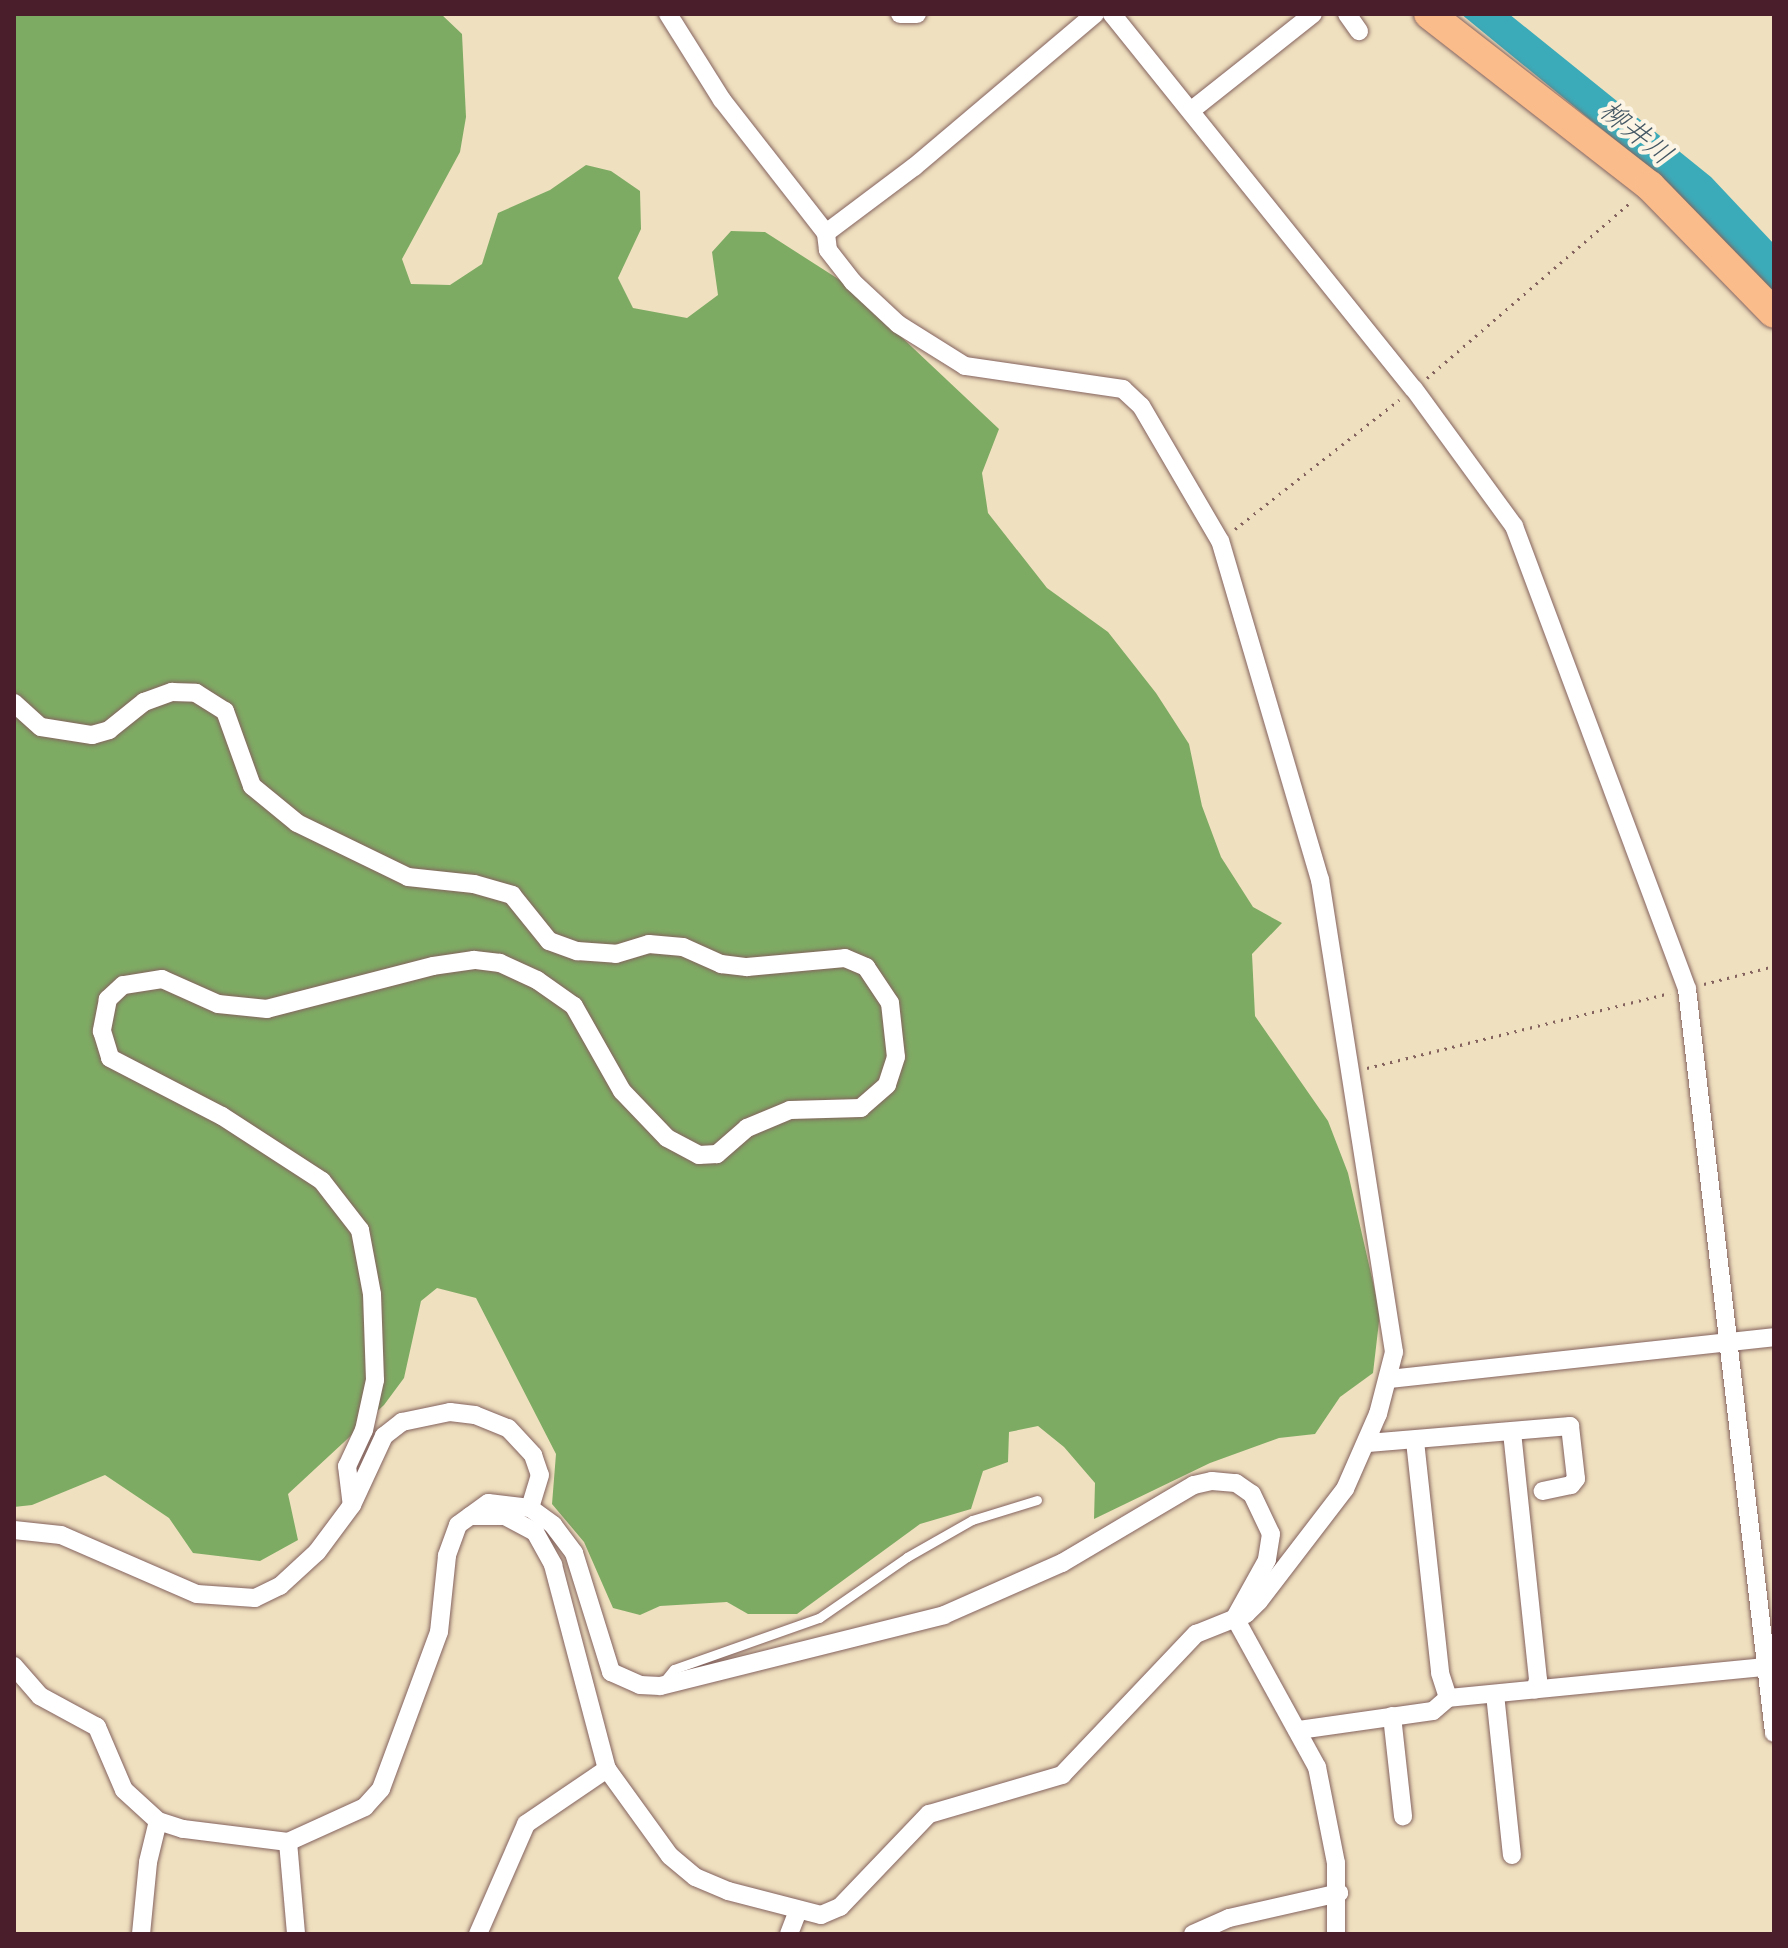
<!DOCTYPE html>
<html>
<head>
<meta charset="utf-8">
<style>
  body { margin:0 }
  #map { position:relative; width:1788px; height:1948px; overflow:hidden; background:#efe0bf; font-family:Mynerve,"Klee One",sans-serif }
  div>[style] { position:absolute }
  .forest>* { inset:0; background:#7eab64 }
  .water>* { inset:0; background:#3cabb9 }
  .path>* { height:3px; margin-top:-1.5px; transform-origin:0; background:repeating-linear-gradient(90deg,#84635f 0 2px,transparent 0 8px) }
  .roads { filter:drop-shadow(0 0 2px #84635f) drop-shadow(0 0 2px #84635f) }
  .service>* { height:9px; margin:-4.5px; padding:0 4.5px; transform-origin:4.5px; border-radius:4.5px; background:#fff }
  .minor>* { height:18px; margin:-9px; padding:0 9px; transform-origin:9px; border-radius:9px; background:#fff }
  .primary>* { height:30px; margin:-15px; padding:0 15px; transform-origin:15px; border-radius:15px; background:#fabc8b }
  span { translate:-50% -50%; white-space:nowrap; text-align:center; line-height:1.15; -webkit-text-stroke:8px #fcf5e5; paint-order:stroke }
  .water-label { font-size:28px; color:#445764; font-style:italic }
  .frame { position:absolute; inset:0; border:16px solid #4a1f2b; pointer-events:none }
</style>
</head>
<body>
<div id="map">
  <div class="forest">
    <div style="clip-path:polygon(14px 14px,441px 14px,462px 34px,466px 117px,460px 152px,402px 259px,411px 284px,450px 285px,482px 264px,498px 213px,550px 190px,586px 165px,611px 171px,640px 191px,641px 229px,618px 278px,633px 308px,687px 318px,718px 295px,712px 252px,731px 231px,765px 232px,843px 282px,999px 429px,982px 473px,988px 513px,1047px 588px,1108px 632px,1156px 693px,1189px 744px,1202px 806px,1221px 857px,1253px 907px,1282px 923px,1252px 954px,1255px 1016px,1328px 1121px,1348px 1173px,1380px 1313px,1373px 1373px,1340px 1397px,1315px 1434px,1279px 1438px,1210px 1463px,1094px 1519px,1095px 1483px,1064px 1447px,1038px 1426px,1009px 1432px,1008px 1462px,983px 1471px,971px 1509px,920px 1524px,797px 1614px,748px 1614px,727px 1602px,660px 1606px,640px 1615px,613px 1608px,584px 1542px,552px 1504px,556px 1454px,476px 1298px,437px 1288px,421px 1301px,404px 1378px,384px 1405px,288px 1494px,298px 1540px,260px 1561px,193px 1553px,169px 1518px,105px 1475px,32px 1505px,14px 1507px)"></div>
  </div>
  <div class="water">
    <div style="clip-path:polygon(1461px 14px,1509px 14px,1711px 177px,1774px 244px,1774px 294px,1669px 184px)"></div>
  </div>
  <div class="path">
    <div style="left:1427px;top:378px;width:268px;rotate:-40.8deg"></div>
    <div style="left:1235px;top:529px;width:209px;rotate:-38.2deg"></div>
    <div style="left:1704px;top:984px;width:72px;rotate:-14.4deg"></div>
    <div style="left:1367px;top:1068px;width:312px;rotate:-13.9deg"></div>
  </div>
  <div class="roads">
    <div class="service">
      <div style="left:660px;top:1686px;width:22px;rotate:-51deg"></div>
      <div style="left:674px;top:1669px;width:154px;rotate:-19.4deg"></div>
      <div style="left:819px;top:1618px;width:107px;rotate:-34.7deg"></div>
      <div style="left:907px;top:1557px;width:75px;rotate:-29.6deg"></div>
      <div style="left:972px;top:1520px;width:68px;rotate:-17.1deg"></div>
    </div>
    <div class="minor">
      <div style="left:900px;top:14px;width:17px"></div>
      <div style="left:1112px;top:14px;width:481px;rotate:51.2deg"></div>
      <div style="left:1414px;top:389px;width:170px;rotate:53.9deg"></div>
      <div style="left:1514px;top:526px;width:494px;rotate:69.5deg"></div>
      <div style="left:1687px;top:989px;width:749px;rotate:83.33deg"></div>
      <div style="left:1347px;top:14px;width:21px;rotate:55deg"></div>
      <div style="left:1193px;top:109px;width:153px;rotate:-38.4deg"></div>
      <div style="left:826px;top:233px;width:110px;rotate:-36.9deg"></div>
      <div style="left:914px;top:167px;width:237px;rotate:-40.2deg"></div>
      <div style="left:14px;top:703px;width:36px;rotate:42deg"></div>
      <div style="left:41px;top:727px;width:52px;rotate:8.9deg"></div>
      <div style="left:92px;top:735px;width:18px;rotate:-16deg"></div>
      <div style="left:109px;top:730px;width:45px;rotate:-38.7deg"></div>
      <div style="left:144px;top:702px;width:30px;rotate:-20deg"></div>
      <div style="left:172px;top:692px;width:24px;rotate:2deg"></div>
      <div style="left:196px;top:693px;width:34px;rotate:32deg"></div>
      <div style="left:225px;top:711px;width:80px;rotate:70.2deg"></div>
      <div style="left:252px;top:786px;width:58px;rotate:39.4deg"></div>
      <div style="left:297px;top:823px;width:123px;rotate:25.9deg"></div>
      <div style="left:408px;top:877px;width:66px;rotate:6.1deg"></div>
      <div style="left:474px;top:884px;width:40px;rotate:16deg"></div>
      <div style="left:512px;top:895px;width:59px;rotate:51.2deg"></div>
      <div style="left:549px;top:941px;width:30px;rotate:20deg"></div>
      <div style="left:577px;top:951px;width:39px;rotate:4deg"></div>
      <div style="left:616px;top:954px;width:34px;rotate:-17deg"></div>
      <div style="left:649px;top:944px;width:34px;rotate:5deg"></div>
      <div style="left:683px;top:947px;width:42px;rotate:24.1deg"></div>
      <div style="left:721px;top:964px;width:26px;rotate:7deg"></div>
      <div style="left:747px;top:967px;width:98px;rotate:-5.2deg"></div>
      <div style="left:845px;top:958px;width:23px;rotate:23deg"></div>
      <div style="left:866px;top:967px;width:43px;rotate:56.3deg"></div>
      <div style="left:890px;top:1003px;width:54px;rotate:83.7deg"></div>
      <div style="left:896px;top:1057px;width:29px;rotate:108deg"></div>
      <div style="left:887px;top:1085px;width:35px;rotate:139deg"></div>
      <div style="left:861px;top:1108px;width:71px;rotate:178.4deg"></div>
      <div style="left:790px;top:1110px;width:47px;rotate:157.3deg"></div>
      <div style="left:747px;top:1128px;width:40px;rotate:139deg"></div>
      <div style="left:717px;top:1154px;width:18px;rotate:177deg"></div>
      <div style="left:699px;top:1155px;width:36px;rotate:-152deg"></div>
      <div style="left:667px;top:1138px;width:65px;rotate:-133.8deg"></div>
      <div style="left:622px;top:1091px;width:98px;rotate:-119.5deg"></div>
      <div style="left:574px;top:1006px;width:45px;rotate:-144.9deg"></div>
      <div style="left:537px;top:980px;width:41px;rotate:-155.3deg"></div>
      <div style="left:500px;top:963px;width:26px;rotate:-173deg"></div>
      <div style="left:474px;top:960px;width:41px;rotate:171.7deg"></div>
      <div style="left:433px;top:966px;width:171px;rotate:165.5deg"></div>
      <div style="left:267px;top:1009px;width:49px;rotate:-174.2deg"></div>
      <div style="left:218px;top:1004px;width:61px;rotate:-155.9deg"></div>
      <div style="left:162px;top:979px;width:39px;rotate:171deg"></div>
      <div style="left:123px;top:985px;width:21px;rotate:137deg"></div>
      <div style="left:108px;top:999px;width:33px;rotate:101deg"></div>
      <div style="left:102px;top:1031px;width:28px;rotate:73deg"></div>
      <div style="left:110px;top:1058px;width:126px;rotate:27.4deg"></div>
      <div style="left:222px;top:1116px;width:119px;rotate:33deg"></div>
      <div style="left:322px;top:1181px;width:62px;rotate:52.2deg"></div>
      <div style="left:360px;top:1230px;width:65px;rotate:79.4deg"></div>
      <div style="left:372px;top:1294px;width:86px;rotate:88deg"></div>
      <div style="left:375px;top:1380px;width:51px;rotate:102.4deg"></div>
      <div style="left:364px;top:1430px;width:40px;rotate:115deg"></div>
      <div style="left:347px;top:1466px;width:39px;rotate:83deg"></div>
      <div style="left:1389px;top:1379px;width:387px;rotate:-6.2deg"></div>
      <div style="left:1512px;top:1432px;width:249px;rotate:84deg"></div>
      <div style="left:1538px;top:1680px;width:10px;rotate:107deg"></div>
      <div style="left:1415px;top:1441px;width:233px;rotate:83.8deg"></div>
      <div style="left:1440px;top:1673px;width:26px;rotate:72deg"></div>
      <div style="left:1368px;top:1443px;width:203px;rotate:-4.8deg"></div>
      <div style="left:1570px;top:1426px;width:53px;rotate:83.5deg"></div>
      <div style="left:1576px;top:1479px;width:8px;rotate:130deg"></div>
      <div style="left:1571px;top:1485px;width:29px;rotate:168deg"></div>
      <div style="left:530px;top:1508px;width:29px;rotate:36deg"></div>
      <div style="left:553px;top:1525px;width:35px;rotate:53deg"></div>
      <div style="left:574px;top:1553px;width:125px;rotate:72.7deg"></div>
      <div style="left:611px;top:1672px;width:32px;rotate:24deg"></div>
      <div style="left:640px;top:1685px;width:20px;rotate:3deg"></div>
      <div style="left:660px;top:1686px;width:293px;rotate:-14deg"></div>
      <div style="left:944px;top:1615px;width:129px;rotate:-23.8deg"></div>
      <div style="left:1062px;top:1563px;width:153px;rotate:-30.6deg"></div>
      <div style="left:1194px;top:1485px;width:18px;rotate:-13deg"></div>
      <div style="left:1212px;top:1481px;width:24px;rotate:5deg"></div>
      <div style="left:1236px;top:1483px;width:19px;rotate:35deg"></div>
      <div style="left:1252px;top:1494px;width:44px;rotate:64.6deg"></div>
      <div style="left:1271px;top:1534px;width:26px;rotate:99deg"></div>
      <div style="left:1267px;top:1560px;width:64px;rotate:119deg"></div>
      <div style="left:470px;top:1516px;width:35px"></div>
      <div style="left:505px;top:1516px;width:34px;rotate:28deg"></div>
      <div style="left:535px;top:1532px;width:38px;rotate:61deg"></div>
      <div style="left:553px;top:1565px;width:211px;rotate:75.2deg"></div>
      <div style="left:607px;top:1769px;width:107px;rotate:54.1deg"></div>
      <div style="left:670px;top:1856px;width:33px;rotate:40deg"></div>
      <div style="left:695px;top:1877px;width:36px;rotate:23deg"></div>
      <div style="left:728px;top:1891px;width:96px;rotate:14.5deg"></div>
      <div style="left:821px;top:1915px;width:21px;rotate:-23deg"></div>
      <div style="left:840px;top:1907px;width:129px;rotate:-46.3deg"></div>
      <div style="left:929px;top:1814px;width:139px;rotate:-16.3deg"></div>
      <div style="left:1062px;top:1775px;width:195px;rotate:-46.5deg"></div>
      <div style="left:1196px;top:1634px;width:54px;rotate:-21.8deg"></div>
      <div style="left:1246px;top:1614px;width:18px;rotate:-45deg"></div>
      <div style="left:1259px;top:1601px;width:141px;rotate:-52.5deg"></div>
      <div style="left:1345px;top:1489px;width:82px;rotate:-66.3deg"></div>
      <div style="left:1378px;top:1414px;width:64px;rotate:-75.5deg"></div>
      <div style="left:1394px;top:1352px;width:478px;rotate:-98.9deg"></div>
      <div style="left:1320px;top:880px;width:353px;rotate:-106.4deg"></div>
      <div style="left:1220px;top:541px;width:156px;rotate:-120.3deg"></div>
      <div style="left:1141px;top:406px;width:25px;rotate:-137deg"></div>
      <div style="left:1123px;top:389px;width:160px;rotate:-171.7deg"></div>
      <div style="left:965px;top:366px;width:79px;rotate:-147.9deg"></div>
      <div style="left:898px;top:324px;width:62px;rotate:-137deg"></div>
      <div style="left:853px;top:282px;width:41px;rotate:-128deg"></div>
      <div style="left:828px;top:250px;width:17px;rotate:-97deg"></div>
      <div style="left:826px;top:233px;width:169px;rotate:-128deg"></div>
      <div style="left:722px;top:100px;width:102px;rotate:-122.1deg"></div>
      <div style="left:14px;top:1530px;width:47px;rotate:6.1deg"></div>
      <div style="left:61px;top:1535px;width:148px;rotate:23.5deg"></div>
      <div style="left:197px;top:1594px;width:58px;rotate:3.9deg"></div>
      <div style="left:255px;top:1598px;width:28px;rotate:-26deg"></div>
      <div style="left:280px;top:1586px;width:50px;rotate:-42.6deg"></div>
      <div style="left:317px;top:1552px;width:59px;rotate:-53.3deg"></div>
      <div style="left:352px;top:1505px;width:76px;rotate:-65.1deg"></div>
      <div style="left:384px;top:1436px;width:23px;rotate:-38deg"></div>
      <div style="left:402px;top:1422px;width:49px;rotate:-11.8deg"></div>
      <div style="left:450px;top:1412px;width:25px;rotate:7deg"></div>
      <div style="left:475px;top:1415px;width:35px;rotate:22deg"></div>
      <div style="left:508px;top:1428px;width:37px;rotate:47deg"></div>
      <div style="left:533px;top:1455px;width:21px;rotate:71deg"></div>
      <div style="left:540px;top:1475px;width:34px;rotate:107deg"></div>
      <div style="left:530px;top:1508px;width:42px;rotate:-173.2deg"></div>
      <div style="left:488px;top:1503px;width:37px;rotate:144deg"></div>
      <div style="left:458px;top:1525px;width:33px;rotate:110deg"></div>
      <div style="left:447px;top:1556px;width:76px;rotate:96deg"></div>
      <div style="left:439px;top:1632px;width:167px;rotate:110.3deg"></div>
      <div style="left:381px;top:1789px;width:24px;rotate:132deg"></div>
      <div style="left:365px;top:1807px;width:85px;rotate:155.6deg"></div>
      <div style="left:288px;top:1842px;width:106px;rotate:-172.9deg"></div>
      <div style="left:183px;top:1829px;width:26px;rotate:-162deg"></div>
      <div style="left:158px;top:1821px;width:46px;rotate:-137.6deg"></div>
      <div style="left:124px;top:1790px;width:69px;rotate:-113.2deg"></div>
      <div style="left:97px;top:1727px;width:65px;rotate:-151.5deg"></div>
      <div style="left:40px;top:1696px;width:40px;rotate:-131deg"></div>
      <div style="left:1235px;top:1618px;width:170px;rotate:61.2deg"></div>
      <div style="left:1317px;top:1767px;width:98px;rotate:78.8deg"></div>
      <div style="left:1336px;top:1863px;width:71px;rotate:90deg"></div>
      <div style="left:1495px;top:1694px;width:162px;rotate:84deg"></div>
      <div style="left:1392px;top:1716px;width:101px;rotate:83.7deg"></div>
      <div style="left:1299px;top:1730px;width:135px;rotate:-8.1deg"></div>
      <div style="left:1433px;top:1711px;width:20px;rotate:-41deg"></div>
      <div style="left:1448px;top:1698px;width:328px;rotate:-5.6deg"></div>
      <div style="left:288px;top:1842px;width:92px;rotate:85deg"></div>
      <div style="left:141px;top:1934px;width:72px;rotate:-84.4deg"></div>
      <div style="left:148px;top:1862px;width:42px;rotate:-76.3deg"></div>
      <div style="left:478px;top:1934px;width:120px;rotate:-66.4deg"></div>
      <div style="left:526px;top:1824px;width:98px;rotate:-34.2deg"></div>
      <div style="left:789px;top:1934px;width:25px;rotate:-69deg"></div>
      <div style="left:1193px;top:1934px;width:39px;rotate:-24deg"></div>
      <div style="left:1229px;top:1918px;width:113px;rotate:-12.8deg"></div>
    </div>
    <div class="primary">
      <div style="left:1429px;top:14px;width:280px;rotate:37.9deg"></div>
      <div style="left:1650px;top:186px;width:177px;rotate:45.7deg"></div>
    </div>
  </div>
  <div class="water-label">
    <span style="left:1635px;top:134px;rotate:39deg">柳井川</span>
  </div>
  <div class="frame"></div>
</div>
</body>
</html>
